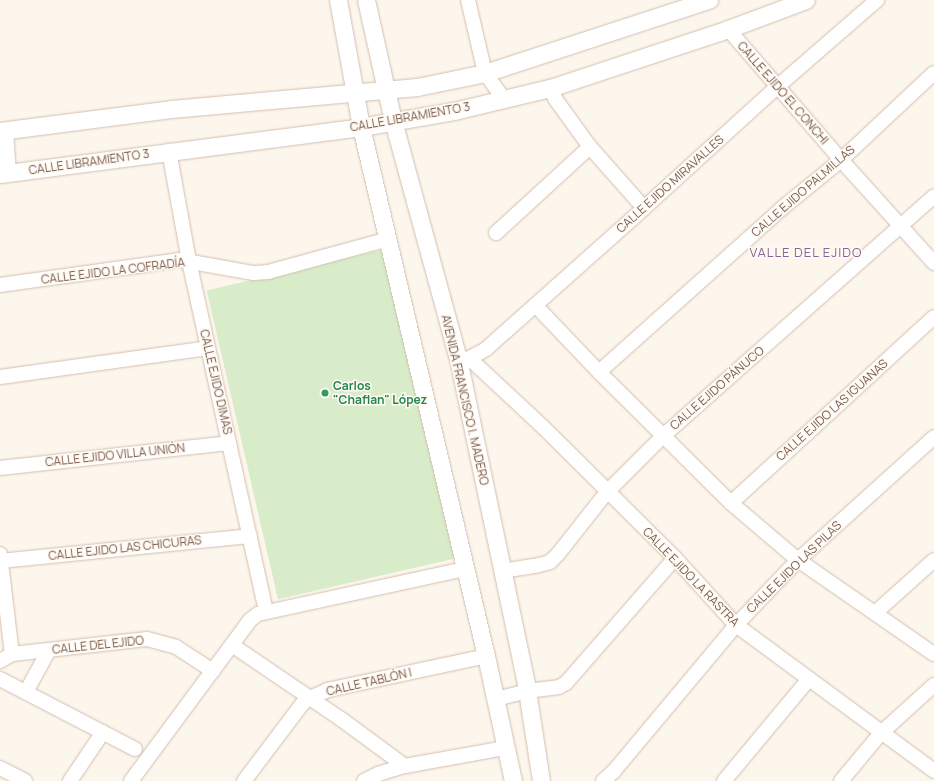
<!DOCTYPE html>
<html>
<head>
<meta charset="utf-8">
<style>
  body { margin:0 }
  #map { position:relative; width:934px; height:781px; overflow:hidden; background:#fdf6ec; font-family:Manrope,sans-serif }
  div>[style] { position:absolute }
  .green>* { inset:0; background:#d8ecc9; transform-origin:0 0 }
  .roads { filter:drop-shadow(0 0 1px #d1beb0) drop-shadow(0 0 1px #d1beb0) }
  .minor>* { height:14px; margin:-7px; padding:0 7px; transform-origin:7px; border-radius:7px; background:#fff }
  .tertiary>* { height:17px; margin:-8.5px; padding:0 8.5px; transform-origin:8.5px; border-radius:8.5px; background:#fff }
  .dots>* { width:11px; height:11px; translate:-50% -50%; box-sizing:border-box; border:2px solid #fffaf3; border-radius:50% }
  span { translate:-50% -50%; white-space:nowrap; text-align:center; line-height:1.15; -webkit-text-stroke:3px #fffaf3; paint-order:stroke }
  .street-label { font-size:12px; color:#7a5c4d }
  .leisure-label { font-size:12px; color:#27864d; font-weight:700 }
  .left { translate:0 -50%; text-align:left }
  .neighbourhood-label { font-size:13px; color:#846695; letter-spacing:1px }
</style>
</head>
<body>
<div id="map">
  <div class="green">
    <div style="left:386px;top:249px;width:317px;height:184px;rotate:77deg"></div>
  </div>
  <div class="roads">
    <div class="minor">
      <div style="left:468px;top:0;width:75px;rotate:76.9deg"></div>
      <div style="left:485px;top:73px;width:32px;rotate:54deg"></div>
      <div style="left:728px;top:29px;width:173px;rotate:49.2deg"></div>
      <div style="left:841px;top:160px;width:139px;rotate:47.9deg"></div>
      <div style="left:550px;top:88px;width:13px;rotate:63deg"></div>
      <div style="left:556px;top:100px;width:58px;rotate:54.1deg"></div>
      <div style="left:590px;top:147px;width:81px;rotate:48.5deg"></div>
      <div style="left:169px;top:151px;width:112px;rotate:79.7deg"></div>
      <div style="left:189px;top:261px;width:358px;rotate:77.6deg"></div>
      <div style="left:496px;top:233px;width:127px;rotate:-42.5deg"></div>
      <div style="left:0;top:285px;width:182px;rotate:-7.9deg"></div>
      <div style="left:180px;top:260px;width:75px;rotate:10deg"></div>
      <div style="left:254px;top:273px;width:14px;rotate:-4deg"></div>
      <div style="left:268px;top:272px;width:125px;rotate:-15.3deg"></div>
      <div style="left:535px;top:305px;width:93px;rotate:46.3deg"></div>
      <div style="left:599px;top:372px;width:186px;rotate:44.8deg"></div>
      <div style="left:731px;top:503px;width:88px;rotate:40.4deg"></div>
      <div style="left:798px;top:560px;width:165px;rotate:34.7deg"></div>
      <div style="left:470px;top:359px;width:100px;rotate:43deg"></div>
      <div style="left:543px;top:427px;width:186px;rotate:44.8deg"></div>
      <div style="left:675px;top:558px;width:91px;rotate:47.7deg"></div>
      <div style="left:736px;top:625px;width:246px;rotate:36.4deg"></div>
      <div style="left:462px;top:362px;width:27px;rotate:-28deg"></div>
      <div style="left:486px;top:349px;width:212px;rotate:-41.7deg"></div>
      <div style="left:644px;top:208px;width:180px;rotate:-42.3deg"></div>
      <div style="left:777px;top:87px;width:133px;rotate:-41deg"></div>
      <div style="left:599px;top:372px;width:244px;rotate:-41.8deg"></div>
      <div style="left:781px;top:209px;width:77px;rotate:-39.2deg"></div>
      <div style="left:841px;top:160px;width:127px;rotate:-43.1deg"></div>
      <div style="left:0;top:377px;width:210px;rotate:-7.9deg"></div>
      <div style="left:0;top:468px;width:230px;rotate:-6.2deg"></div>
      <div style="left:731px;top:503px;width:275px;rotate:-42.5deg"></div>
      <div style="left:0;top:554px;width:101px;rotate:83.2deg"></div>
      <div style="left:0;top:561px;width:251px;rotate:-5.7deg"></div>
      <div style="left:502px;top:571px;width:37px;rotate:-9deg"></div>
      <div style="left:539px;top:565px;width:11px;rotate:-15deg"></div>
      <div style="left:550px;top:562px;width:11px;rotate:-45deg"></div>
      <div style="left:558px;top:554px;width:79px;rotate:-51.7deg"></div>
      <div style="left:607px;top:492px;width:79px;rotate:-45deg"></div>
      <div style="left:663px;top:436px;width:362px;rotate:-41.5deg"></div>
      <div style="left:875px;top:613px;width:79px;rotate:-41.9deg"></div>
      <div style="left:232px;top:645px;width:132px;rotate:34.2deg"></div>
      <div style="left:341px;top:719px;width:79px;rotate:36.3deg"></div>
      <div style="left:0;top:661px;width:14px;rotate:-30deg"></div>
      <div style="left:12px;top:654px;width:136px;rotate:-6.3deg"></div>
      <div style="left:147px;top:639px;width:30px;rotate:15deg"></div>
      <div style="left:176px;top:647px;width:44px;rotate:33deg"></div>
      <div style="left:0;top:679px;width:152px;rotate:27.4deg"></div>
      <div style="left:26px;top:692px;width:48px;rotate:-61.3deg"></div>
      <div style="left:496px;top:699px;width:32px;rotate:-14deg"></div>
      <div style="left:527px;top:691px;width:32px;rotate:-7deg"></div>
      <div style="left:559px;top:687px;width:8px;rotate:-30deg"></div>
      <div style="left:566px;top:683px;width:166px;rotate:-48.9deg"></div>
      <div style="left:0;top:768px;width:28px;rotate:27deg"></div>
      <div style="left:70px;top:781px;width:59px;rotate:-56deg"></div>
      <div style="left:131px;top:781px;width:200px;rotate:-53.5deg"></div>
      <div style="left:250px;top:620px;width:10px;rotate:-37deg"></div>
      <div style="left:258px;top:614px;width:212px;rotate:-12.3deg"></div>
      <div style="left:244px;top:781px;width:98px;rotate:-52.9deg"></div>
      <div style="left:303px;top:703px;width:9px;rotate:-36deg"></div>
      <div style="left:310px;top:698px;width:20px;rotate:-24deg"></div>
      <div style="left:328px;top:690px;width:162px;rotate:-12.1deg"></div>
      <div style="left:364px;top:781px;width:16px;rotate:-27deg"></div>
      <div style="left:378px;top:774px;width:28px;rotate:-17deg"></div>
      <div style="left:405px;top:766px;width:102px;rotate:-10.2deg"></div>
      <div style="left:603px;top:781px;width:15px;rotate:-42deg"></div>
      <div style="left:614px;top:771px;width:190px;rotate:-50.1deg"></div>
      <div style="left:736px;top:625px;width:90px;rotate:-46.4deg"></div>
      <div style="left:798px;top:560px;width:183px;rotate:-42.1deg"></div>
      <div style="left:724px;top:781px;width:133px;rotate:-50.2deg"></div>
      <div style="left:841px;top:781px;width:62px;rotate:-50.2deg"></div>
      <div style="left:881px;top:733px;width:72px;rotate:-42.2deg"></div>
    </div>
    <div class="tertiary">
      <div style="left:338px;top:0;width:129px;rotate:79.7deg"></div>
      <div style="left:361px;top:127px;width:544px;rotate:76.71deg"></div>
      <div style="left:486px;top:656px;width:128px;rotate:77.8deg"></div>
      <div style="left:366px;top:0;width:124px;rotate:77.4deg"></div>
      <div style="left:393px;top:121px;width:251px;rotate:74.7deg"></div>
      <div style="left:459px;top:363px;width:328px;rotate:78.2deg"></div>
      <div style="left:526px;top:684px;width:98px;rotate:81.2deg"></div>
      <div style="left:0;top:131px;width:172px;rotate:-7.3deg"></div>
      <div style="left:171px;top:109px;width:247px;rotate:-5.1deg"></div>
      <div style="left:417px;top:87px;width:69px;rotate:-11.6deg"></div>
      <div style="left:485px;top:73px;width:236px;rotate:-18.1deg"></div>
      <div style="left:4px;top:131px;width:42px;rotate:85.9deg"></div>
      <div style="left:0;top:174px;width:364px;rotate:-7.4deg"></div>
      <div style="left:361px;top:127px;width:94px;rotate:-9.8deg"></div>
      <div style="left:454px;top:111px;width:99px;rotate:-13.5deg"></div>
      <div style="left:550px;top:88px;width:188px;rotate:-18.3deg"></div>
      <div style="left:728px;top:29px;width:83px;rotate:-20.4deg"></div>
    </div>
  </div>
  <div class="dots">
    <div style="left:325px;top:393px;background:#2e9e5b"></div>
  </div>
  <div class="street-label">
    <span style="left:783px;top:93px;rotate:49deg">CALLE EJIDO EL CONCHI</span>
    <span style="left:410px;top:117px;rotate:-10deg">CALLE LIBRAMIENTO 3</span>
    <span style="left:89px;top:162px;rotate:-8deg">CALLE LIBRAMIENTO 3</span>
    <span style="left:670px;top:184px;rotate:-42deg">CALLE EJIDO MIRAVALLES</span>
    <span style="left:803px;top:191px;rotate:-41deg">CALLE EJIDO PALMILLAS</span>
    <span style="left:113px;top:271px;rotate:-7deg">CALLE EJIDO LA COFRADÍA</span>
    <span style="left:216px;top:382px;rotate:77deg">CALLE EJIDO DIMAS</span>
    <span style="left:717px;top:388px;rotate:-41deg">CALLE EJIDO PÁNUCO</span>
    <span style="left:465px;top:400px;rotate:77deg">AVENIDA FRANCISCO I. MADERO</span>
    <span style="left:832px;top:410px;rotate:-42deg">CALLE EJIDO LAS IGUANAS</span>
    <span style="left:115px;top:455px;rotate:-6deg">CALLE EJIDO VILLA UNIÓN</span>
    <span style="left:125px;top:548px;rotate:-6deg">CALLE EJIDO LAS CHICURAS</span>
    <span style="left:794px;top:567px;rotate:-44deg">CALLE EJIDO LAS PILAS</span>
    <span style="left:691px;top:577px;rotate:46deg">CALLE EJIDO LA RASTRA</span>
    <span style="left:98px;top:645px;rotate:-6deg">CALLE DEL EJIDO</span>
    <span style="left:369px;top:682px;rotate:-13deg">CALLE TABLÓN I</span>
  </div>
  <div class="leisure-label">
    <span class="left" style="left:333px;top:393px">Carlos<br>"Chaflan" López</span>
  </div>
  <div class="neighbourhood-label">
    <span style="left:806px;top:252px">VALLE DEL EJIDO</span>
  </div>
</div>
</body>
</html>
